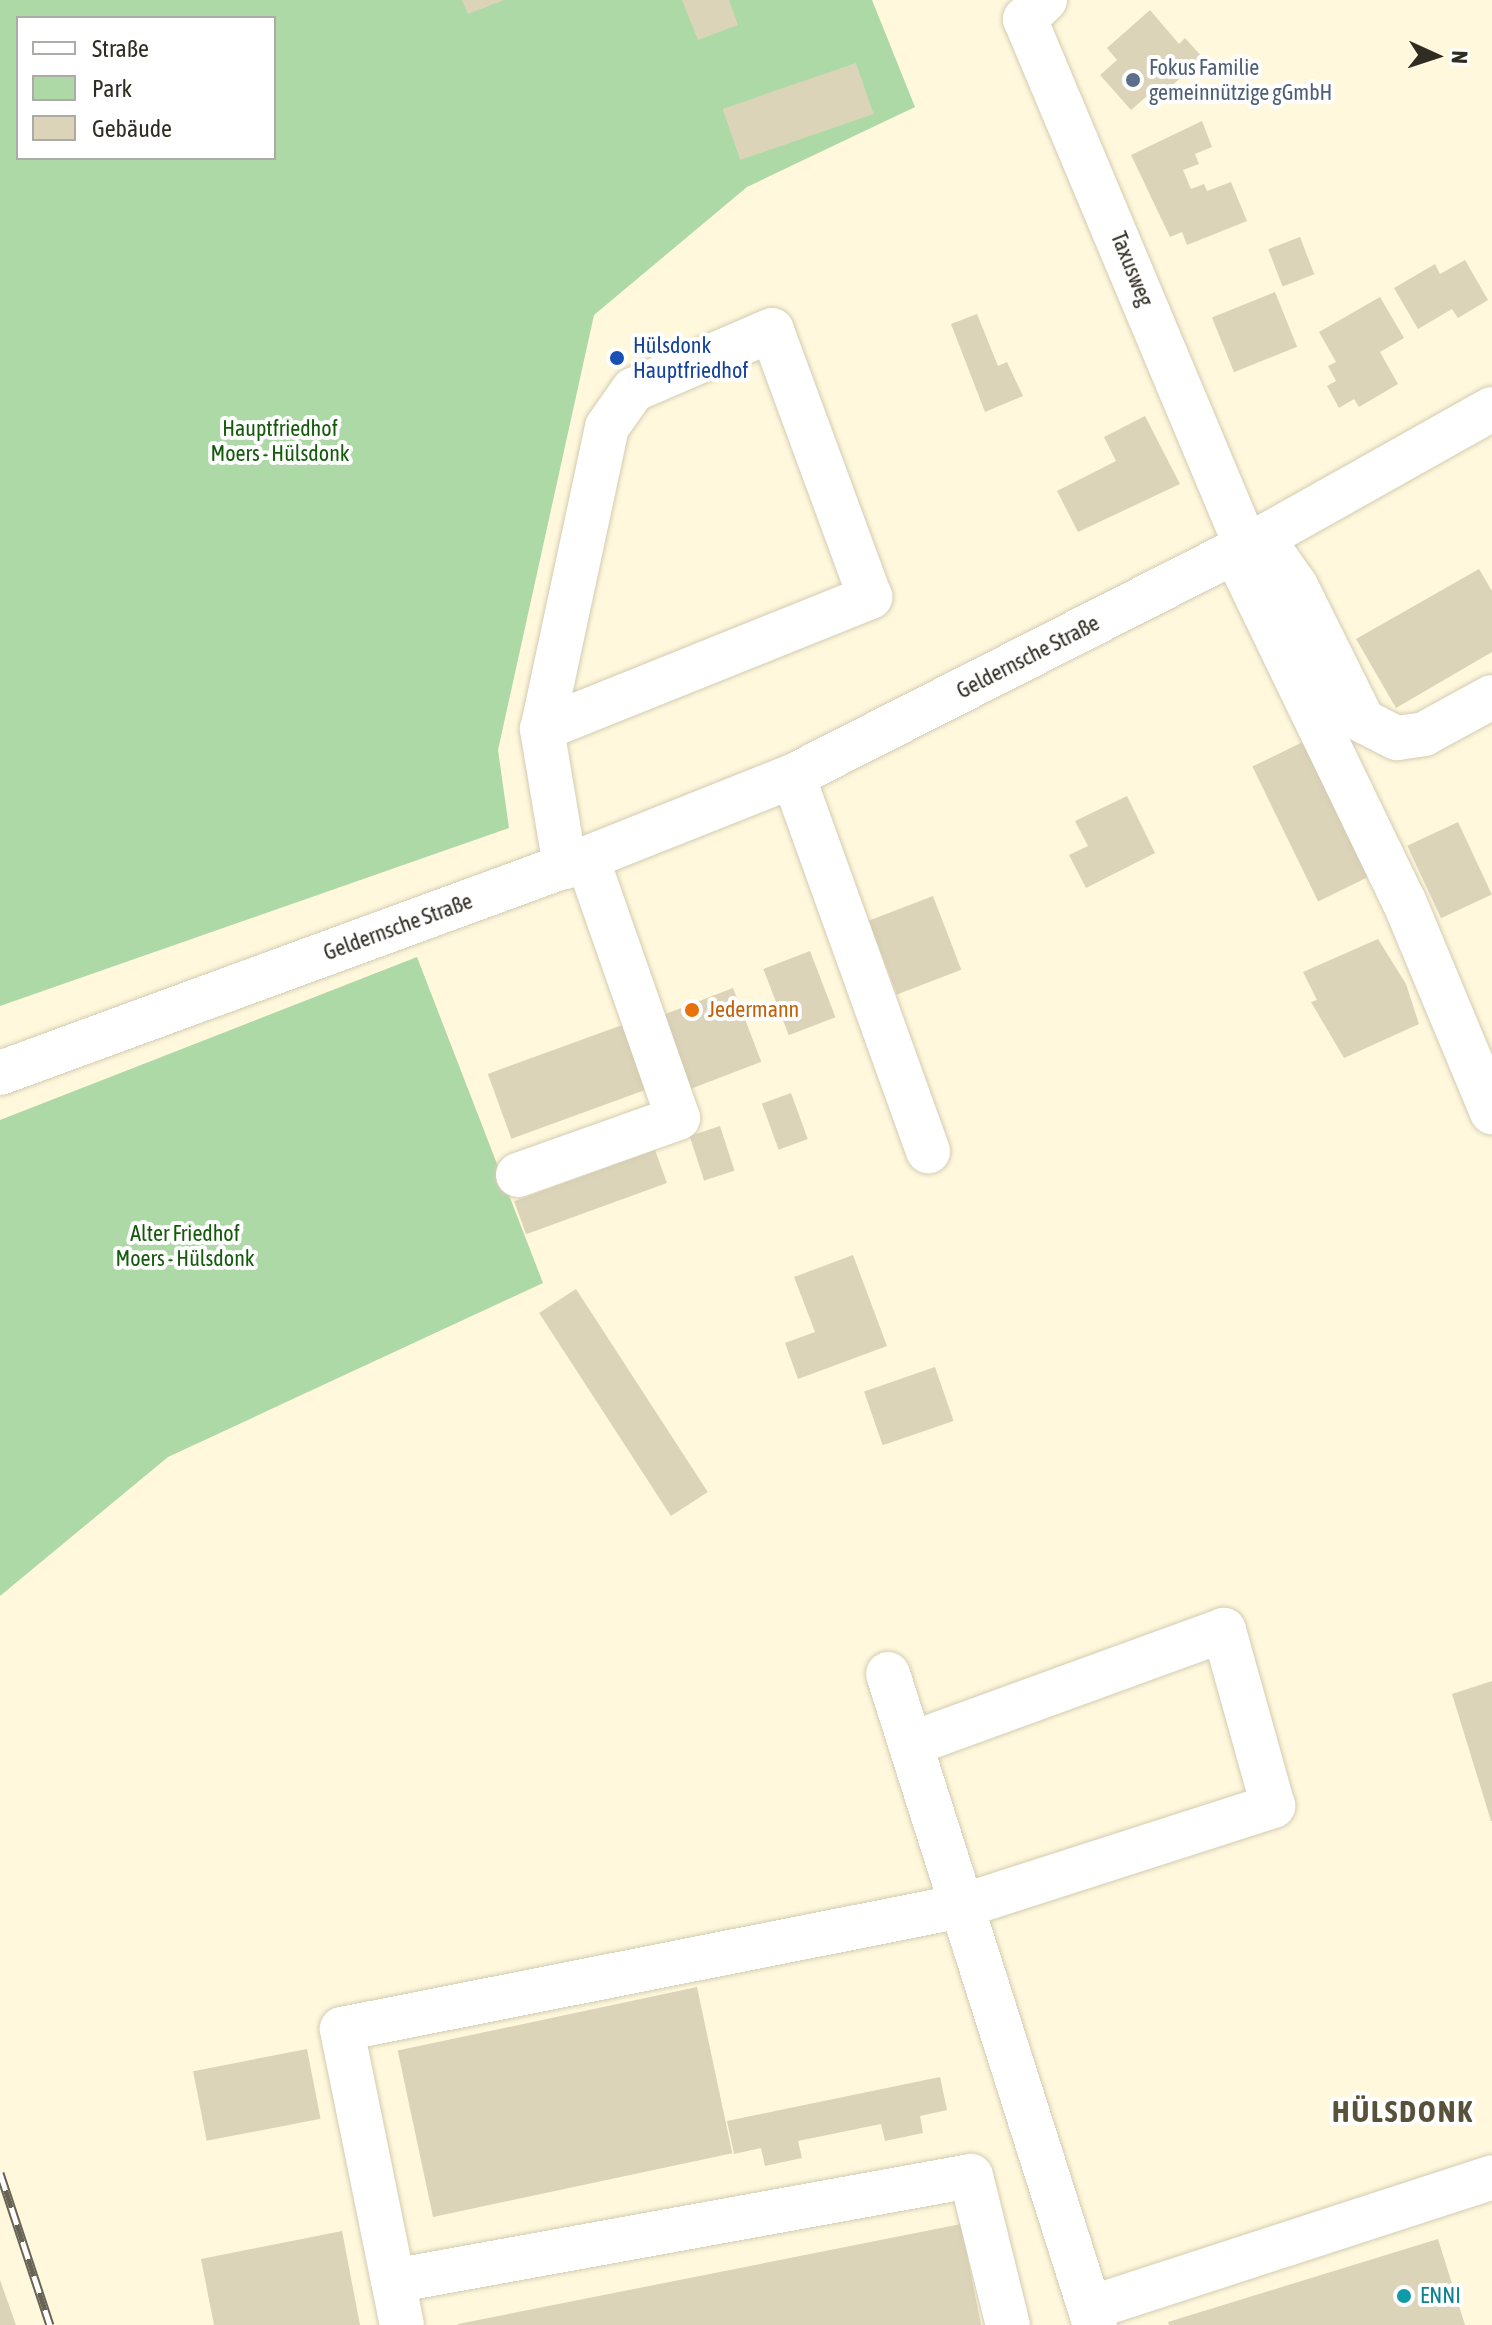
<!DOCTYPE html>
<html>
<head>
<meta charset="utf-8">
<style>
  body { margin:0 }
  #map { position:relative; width:1492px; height:2325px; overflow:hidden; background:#fff8dd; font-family:"Asap Condensed",sans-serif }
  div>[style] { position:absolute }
  .green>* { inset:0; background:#add9a7 }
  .building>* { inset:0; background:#dbd4b9; transform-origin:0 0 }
  .roads { filter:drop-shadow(0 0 2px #d2ccb1) drop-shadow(0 0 2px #d2ccb1) }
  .minor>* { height:44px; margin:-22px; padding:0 22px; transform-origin:22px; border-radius:22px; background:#fff }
  .rail>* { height:9px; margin-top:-4.5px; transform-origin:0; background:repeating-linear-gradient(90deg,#fff 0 18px,#686455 0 36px); box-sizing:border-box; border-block:2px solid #686455 }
  .dots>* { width:22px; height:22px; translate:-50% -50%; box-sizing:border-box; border:4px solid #fff; border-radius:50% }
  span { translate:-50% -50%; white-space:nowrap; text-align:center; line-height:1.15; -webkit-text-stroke:8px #fff; paint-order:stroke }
  .service-label { font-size:22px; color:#4e5e75 }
  .left { translate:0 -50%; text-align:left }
  .street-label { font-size:22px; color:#2f2c22 }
  .transit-label { font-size:22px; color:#164399 }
  .park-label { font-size:22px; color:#145a0b }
  .food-label { font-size:22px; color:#c56008 }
  .culture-label { font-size:22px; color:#0d838f }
  .district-label { font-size:30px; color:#58523b; font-weight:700; letter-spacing:2px }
  .legend { position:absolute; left:16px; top:16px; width:260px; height:144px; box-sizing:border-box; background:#fff; border:2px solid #acaba7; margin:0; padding:10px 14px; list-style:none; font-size:24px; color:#2f2c22 }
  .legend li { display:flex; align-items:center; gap:16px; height:40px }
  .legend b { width:40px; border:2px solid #acaba7 }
  .north { position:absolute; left:1396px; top:16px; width:80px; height:80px; -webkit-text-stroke:6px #fff; paint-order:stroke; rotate:93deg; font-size:22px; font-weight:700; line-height:32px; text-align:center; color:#2f2c22 }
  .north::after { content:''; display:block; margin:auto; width:28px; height:36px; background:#2f2c22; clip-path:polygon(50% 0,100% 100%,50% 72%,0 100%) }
</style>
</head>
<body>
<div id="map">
  <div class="green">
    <div style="clip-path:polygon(evenodd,0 0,872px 0,915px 107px,747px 187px,594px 315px,498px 750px,509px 828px,0 1006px,0 0,18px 18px,274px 18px,274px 158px,18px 158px,18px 18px)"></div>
    <div style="clip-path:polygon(417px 957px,543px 1283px,168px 1457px,0 1596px,0 1120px)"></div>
  </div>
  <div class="building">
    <div style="clip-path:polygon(462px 0,504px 0,468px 14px)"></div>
    <div style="clip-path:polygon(682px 0,729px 0,738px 25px,698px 40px)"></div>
    <div style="clip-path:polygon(1150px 10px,1179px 44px,1185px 38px,1203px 58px,1160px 96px,1154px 90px,1131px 110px,1100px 75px,1117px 60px,1107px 48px)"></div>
    <div style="left:856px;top:63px;width:54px;height:141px;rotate:71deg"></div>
    <div style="clip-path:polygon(1202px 121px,1212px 147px,1195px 154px,1199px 164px,1183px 170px,1191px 189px,1204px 184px,1207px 191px,1231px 182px,1247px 221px,1187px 245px,1182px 232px,1170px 237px,1131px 155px)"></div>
    <div style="left:1300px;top:237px;width:40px;height:34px;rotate:69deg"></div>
    <div style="clip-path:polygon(1465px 260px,1488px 300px,1458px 318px,1452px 309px,1418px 329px,1394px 288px,1435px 264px,1440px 274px)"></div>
    <div style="left:1275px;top:292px;width:59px;height:68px;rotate:68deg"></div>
    <div style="clip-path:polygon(1380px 297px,1404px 338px,1380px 352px,1398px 384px,1359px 407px,1354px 399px,1339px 408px,1327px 386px,1336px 381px,1328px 366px,1336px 362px,1319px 332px)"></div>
    <div style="clip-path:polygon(977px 314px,998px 366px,1007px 362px,1023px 396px,985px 412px,951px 324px)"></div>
    <div style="clip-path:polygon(1145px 416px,1180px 484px,1078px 532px,1057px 491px,1116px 461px,1104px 437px)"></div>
    <div style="clip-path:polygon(1479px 569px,1492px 591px,1492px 652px,1396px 708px,1356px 639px)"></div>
    <div style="left:1309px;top:739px;width:150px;height:63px;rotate:64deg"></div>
    <div style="clip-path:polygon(1127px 796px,1155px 853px,1086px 888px,1069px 855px,1088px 846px,1075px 821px)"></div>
    <div style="left:1458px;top:822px;width:80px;height:56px;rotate:65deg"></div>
    <div style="left:933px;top:896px;width:79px;height:69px;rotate:69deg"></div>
    <div style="clip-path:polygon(1378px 939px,1406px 984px,1419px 1024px,1344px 1058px,1311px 1002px,1317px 1000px,1303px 972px)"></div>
    <div style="left:810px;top:951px;width:71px;height:50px;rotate:69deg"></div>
    <div style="left:733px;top:988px;width:79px;height:76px;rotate:69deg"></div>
    <div style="left:625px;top:1024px;width:69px;height:146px;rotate:70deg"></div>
    <div style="left:791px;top:1093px;width:49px;height:31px;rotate:70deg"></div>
    <div style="left:720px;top:1126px;width:47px;height:32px;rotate:72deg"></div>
    <div style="left:655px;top:1150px;width:35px;height:150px;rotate:70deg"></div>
    <div style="clip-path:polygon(853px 1255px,887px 1346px,798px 1379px,785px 1343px,815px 1332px,794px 1277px)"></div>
    <div style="left:576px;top:1289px;width:242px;height:44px;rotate:57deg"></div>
    <div style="left:935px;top:1367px;width:57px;height:75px;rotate:71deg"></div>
    <div style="clip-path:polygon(1492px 1681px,1492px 1821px,1491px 1821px,1452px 1694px)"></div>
    <div style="left:697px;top:1987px;width:170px;height:306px;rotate:78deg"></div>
    <div style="left:307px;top:2049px;width:71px;height:116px;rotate:79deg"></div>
    <div style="clip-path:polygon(940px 2077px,947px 2110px,920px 2116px,923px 2133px,885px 2141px,881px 2124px,798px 2141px,802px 2158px,765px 2166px,761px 2148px,734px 2154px,727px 2121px)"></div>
    <div style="clip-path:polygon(961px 2224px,981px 2325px,458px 2325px,458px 2324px)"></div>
    <div style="clip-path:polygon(342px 2231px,360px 2325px,214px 2325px,201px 2259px)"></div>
    <div style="clip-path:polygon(1438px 2239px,1465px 2325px,1169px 2325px,1168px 2322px)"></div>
    <div style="clip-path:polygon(0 2280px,16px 2325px,0 2325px)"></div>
  </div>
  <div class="roads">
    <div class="minor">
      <div style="left:1045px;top:0;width:28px;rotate:136deg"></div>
      <div style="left:1025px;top:19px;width:571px;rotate:67.25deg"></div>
      <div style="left:1262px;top:538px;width:59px;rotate:54.7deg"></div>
      <div style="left:1296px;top:586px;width:151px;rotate:63.6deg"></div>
      <div style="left:1363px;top:721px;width:38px;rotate:27deg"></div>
      <div style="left:1397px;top:738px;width:27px;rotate:-8deg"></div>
      <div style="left:1424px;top:734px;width:77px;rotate:-28.6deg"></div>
      <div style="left:1235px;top:552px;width:388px;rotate:64.2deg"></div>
      <div style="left:1404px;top:901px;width:229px;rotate:67.4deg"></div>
      <div style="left:542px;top:729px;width:354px;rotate:-21.9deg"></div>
      <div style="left:870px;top:597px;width:284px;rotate:-110.2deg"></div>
      <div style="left:772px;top:330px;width:151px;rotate:156.7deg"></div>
      <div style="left:633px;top:390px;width:45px;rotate:125.1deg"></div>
      <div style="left:607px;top:427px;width:309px;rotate:102.1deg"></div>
      <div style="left:542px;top:729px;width:140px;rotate:80.5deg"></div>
      <div style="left:793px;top:776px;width:399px;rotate:70.2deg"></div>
      <div style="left:0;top:1073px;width:625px;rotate:-20.12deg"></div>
      <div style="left:587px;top:858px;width:222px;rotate:-21.7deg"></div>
      <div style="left:793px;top:776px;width:526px;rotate:-26.91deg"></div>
      <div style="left:1262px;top:538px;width:264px;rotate:-29.3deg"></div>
      <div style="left:518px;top:1175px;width:170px;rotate:-19.6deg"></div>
      <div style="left:678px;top:1118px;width:275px;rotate:-109.3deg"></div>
      <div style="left:888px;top:1674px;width:683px;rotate:72.36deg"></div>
      <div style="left:393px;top:2281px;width:587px;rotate:-10.3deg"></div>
      <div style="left:971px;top:2176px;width:154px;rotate:76.1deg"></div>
      <div style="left:1090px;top:2308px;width:423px;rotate:-18deg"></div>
      <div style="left:402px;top:2325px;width:302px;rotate:-101.5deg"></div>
      <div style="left:342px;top:2029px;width:632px;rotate:-11.22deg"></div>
      <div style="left:962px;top:1906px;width:327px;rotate:-17.8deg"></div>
      <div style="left:1273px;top:1806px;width:183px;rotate:-105.6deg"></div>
      <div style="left:1224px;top:1630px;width:334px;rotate:160deg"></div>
    </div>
  </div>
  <div class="rail">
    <div style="left:0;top:2173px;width:160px;rotate:71.8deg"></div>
  </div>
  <div class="dots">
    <div style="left:1133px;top:80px;background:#5c6f8a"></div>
    <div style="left:617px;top:358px;background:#1a4fb4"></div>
    <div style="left:692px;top:1010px;background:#e8710a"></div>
    <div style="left:1404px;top:2296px;background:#0f9aa8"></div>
  </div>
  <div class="service-label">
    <span class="left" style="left:1149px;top:80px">Fokus Familie<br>gemeinnützige gGmbH</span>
  </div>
  <div class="street-label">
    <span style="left:1132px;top:269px;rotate:68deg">Taxusweg</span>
    <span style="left:1028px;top:657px;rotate:-27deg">Geldernsche Straße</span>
    <span style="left:398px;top:927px;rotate:-20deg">Geldernsche Straße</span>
  </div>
  <div class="transit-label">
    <span class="left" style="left:633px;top:358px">Hülsdonk<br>Hauptfriedhof</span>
  </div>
  <div class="park-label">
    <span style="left:280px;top:441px">Hauptfriedhof<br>Moers - Hülsdonk</span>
    <span style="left:185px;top:1246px">Alter Friedhof<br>Moers - Hülsdonk</span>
  </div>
  <div class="food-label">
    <span class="left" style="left:708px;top:1010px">Jedermann</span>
  </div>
  <div class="culture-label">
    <span class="left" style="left:1420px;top:2296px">ENNI</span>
  </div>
  <div class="district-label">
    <span style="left:1403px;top:2111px">HÜLSDONK</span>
  </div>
  <ul class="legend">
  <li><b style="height:10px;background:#fff"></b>Straße</li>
  <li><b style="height:22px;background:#add9a7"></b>Park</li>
  <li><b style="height:22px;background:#dbd4b9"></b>Gebäude</li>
  </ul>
  <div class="north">N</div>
</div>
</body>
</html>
